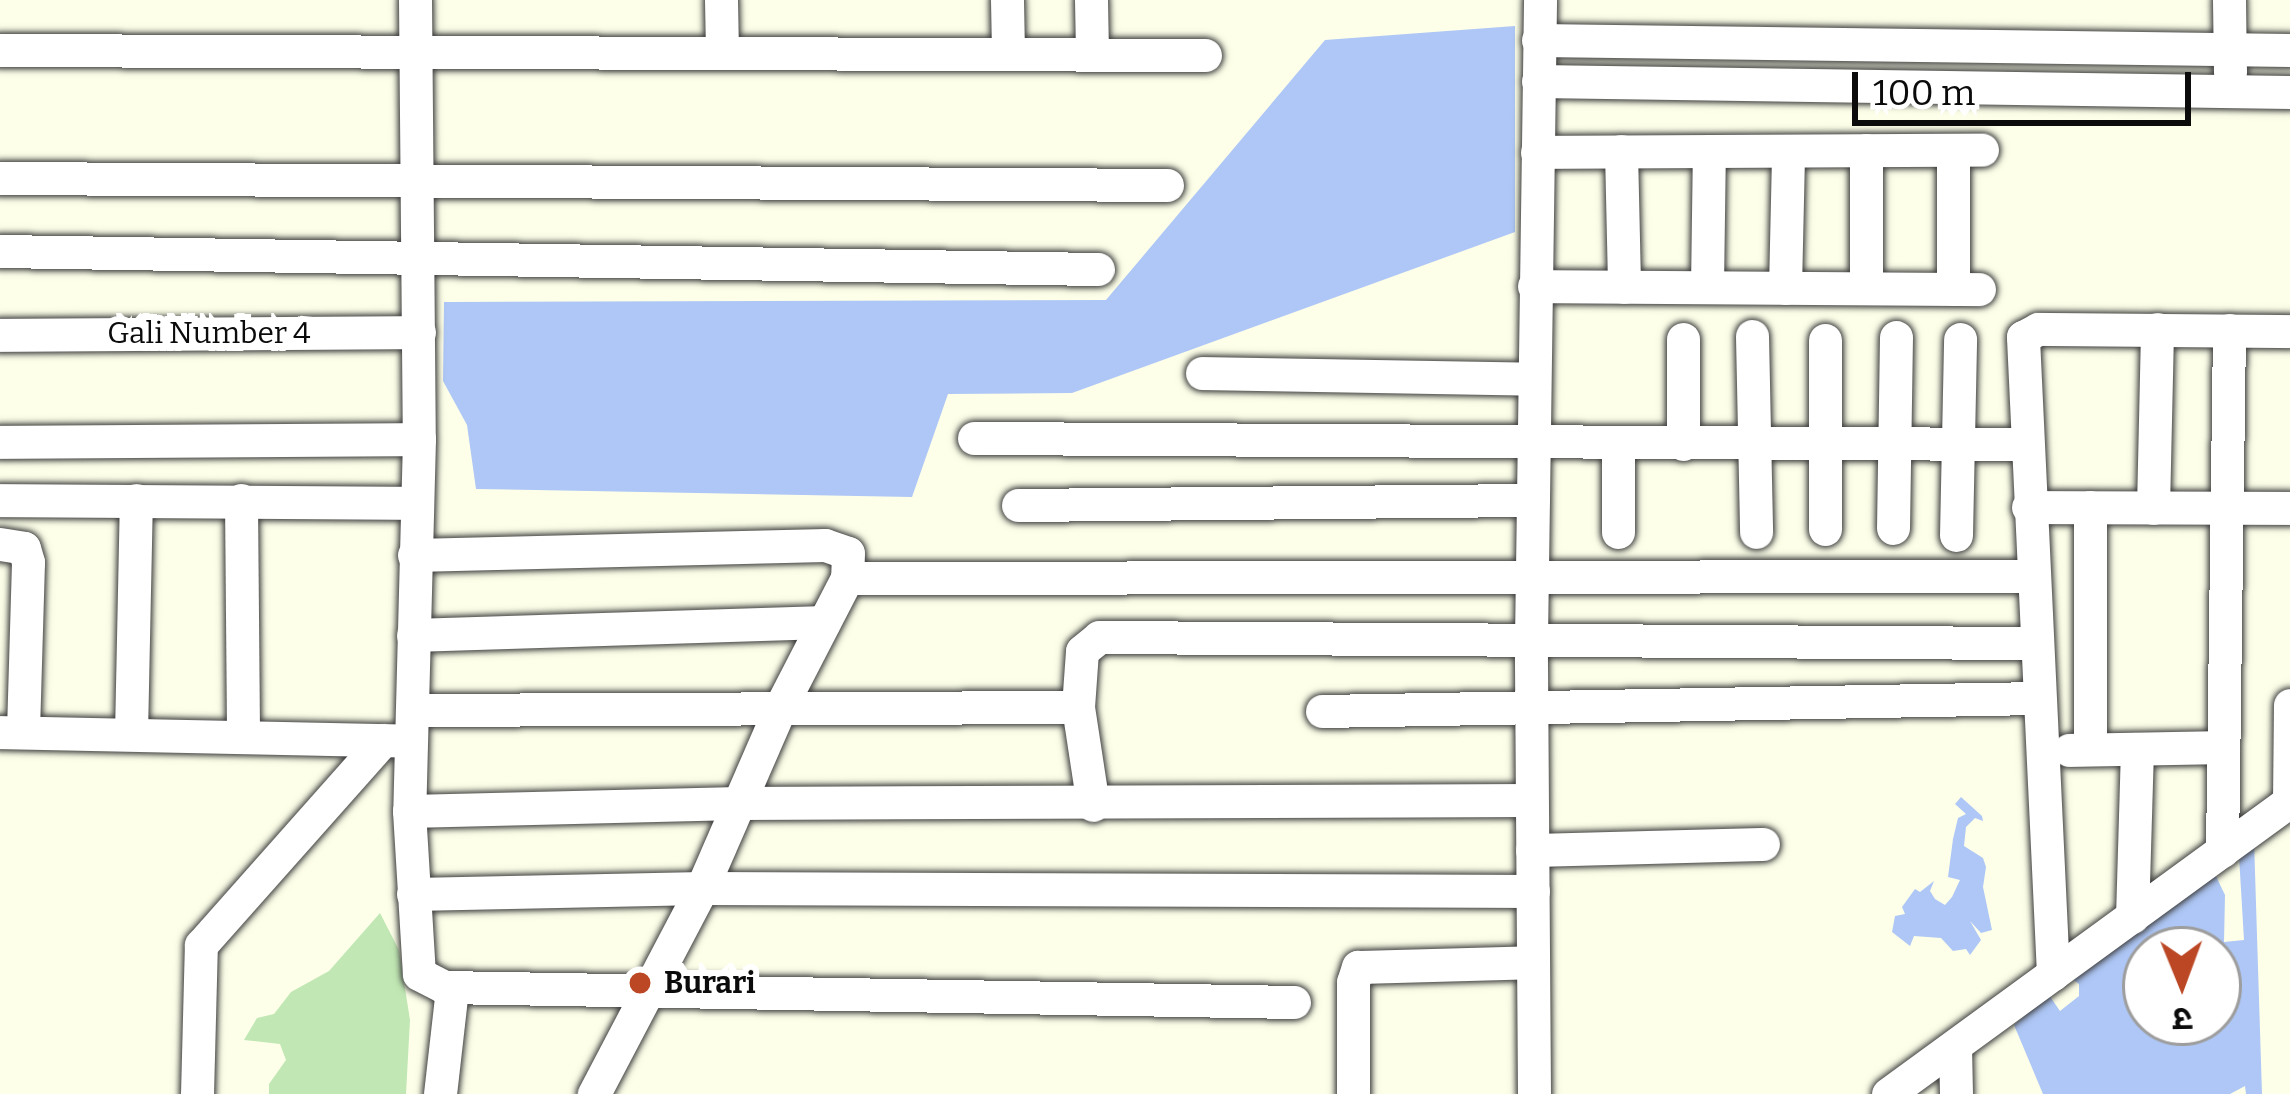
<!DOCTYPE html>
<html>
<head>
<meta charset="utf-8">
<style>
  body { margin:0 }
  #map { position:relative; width:2290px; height:1094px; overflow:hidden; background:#fdffe9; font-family:Bitter,"Noto Sans Devanagari",serif }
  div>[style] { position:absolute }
  .green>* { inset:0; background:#c1e8b4 }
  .water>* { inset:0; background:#aec7f6 }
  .roads { filter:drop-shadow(0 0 3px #3e3e3e) drop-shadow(0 0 3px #3e3e3e) }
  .minor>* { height:33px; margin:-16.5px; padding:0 16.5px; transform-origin:16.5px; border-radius:16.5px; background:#fff }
  .dots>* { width:33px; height:33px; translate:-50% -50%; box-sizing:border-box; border:6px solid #fff; border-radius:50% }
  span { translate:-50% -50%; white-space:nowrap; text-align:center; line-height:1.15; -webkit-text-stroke:12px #fff; paint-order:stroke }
  .street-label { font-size:30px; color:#0b0b0b }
  .poi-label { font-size:30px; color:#0b0b0b; font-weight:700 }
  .left { translate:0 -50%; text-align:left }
  .north { position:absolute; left:2122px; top:926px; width:120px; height:120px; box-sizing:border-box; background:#fff; border:3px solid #9d9d9d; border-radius:50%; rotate:179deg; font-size:33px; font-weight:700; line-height:48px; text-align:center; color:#0b0b0b }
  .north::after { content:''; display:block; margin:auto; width:42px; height:54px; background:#bb4724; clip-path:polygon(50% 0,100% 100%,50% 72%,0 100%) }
  .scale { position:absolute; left:1852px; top:72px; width:339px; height:54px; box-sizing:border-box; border:6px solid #0b0b0b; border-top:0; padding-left:15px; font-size:36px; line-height:42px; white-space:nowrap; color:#0b0b0b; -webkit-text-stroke:9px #fff; paint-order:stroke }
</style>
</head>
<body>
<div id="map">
  <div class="green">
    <div style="clip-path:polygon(380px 913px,399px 950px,410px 1020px,406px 1094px,269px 1094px,269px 1084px,286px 1060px,280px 1044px,244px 1040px,257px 1018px,274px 1014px,291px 992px,329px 971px)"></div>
  </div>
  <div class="water">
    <div style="clip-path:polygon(1515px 26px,1515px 232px,1072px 393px,948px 394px,912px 497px,476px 489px,467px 425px,443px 381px,444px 302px,1106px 300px,1325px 40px)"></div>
    <div style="clip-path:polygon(1961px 797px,1982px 816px,1983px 821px,1975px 818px,1966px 827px,1964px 846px,1983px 858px,1986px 867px,1983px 887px,1992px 930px,1981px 933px,1970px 921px,1981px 940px,1970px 955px,1966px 949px,1953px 951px,1941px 938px,1914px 936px,1910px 946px,1892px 932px,1895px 916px,1905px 914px,1902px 907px,1915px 889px,1920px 892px,1934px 881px,1930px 891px,1935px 899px,1945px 905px,1952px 897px,1960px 880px,1948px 877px,1953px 839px,1958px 818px,1966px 814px,1955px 804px)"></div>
    <div style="clip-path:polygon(evenodd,2254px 840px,2262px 1094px,2246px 1094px,2245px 1086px,2230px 1094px,2043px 1094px,2014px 1025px,2049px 995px,2060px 1011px,2079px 996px,2079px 984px,2071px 978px,2213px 870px,2225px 895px,2224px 942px,2244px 940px,2239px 856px,2254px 840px,2146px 950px,2218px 950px,2218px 1022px,2146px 1022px,2146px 950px)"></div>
  </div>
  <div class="roads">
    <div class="minor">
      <div style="left:415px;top:0;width:439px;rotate:89.5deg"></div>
      <div style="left:419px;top:439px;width:372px;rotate:91.5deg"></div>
      <div style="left:409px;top:811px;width:163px;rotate:86.5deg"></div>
      <div style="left:419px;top:974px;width:28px;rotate:27deg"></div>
      <div style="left:444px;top:987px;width:850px;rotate:1.01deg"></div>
      <div style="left:721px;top:0;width:50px;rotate:88.9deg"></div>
      <div style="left:1007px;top:0;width:53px;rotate:88.9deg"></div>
      <div style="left:1091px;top:0;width:54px;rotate:88.9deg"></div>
      <div style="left:2229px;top:0;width:72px;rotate:89.2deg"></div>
      <div style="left:1538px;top:40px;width:752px;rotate:0.76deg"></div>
      <div style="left:0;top:50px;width:1205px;rotate:0.24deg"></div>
      <div style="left:1538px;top:81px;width:752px;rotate:0.84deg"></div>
      <div style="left:1866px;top:150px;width:138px;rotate:90deg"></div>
      <div style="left:1621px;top:151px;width:136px;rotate:88.7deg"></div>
      <div style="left:1537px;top:152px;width:445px;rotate:-0.3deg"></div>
      <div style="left:0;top:178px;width:1167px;rotate:0.34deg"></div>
      <div style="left:0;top:251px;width:1098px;rotate:0.94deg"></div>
      <div style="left:1534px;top:286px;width:445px;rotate:0.4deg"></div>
      <div style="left:1707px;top:287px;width:136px;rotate:-89.2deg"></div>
      <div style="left:1785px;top:288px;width:137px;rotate:-88.7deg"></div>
      <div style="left:1953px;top:289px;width:139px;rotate:-90deg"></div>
      <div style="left:0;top:335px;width:419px;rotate:-0.4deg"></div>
      <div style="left:1752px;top:336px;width:196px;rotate:88.8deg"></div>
      <div style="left:1202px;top:373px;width:331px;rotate:1deg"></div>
      <div style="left:974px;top:438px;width:1051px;rotate:0.33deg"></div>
      <div style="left:0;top:442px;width:419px;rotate:-0.4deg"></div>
      <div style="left:1618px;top:444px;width:88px;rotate:90deg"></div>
      <div style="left:1683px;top:444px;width:105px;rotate:-90deg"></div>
      <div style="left:0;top:500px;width:415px;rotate:0.4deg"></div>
      <div style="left:241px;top:500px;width:235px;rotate:89.5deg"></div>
      <div style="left:1018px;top:505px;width:515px;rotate:-0.56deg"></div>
      <div style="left:2028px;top:507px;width:262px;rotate:0.2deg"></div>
      <div style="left:2090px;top:507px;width:242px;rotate:90deg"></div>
      <div style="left:2153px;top:508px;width:179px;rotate:-88.7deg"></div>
      <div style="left:1893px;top:528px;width:191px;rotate:-89.1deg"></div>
      <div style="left:1825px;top:529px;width:189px;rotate:-90deg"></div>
      <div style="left:1956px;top:535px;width:196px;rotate:-88.8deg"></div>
      <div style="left:0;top:544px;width:24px;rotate:9deg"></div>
      <div style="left:24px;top:548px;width:15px;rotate:74deg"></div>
      <div style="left:28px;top:562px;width:170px;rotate:91.7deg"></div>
      <div style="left:414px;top:555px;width:411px;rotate:-1.4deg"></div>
      <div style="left:825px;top:545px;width:24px;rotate:19deg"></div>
      <div style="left:848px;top:553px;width:25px;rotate:92deg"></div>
      <div style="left:847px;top:578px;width:144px;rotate:117.3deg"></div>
      <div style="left:781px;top:706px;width:198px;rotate:113.5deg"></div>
      <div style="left:702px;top:888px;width:233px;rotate:117.7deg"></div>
      <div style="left:847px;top:578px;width:1185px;rotate:-0.1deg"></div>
      <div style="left:413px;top:635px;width:411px;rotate:-1.8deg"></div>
      <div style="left:1078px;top:707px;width:56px;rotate:-85.9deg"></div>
      <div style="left:1082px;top:651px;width:22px;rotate:-39deg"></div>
      <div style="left:1099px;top:637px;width:936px;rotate:0.37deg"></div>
      <div style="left:412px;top:710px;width:666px;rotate:-0.26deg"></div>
      <div style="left:1078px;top:707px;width:99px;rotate:81.3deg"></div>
      <div style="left:1322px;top:711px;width:716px;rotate:-1.04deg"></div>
      <div style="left:0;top:732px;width:397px;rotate:1.2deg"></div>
      <div style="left:131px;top:734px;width:234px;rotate:-88.8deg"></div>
      <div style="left:2069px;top:750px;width:154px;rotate:-1.1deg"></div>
      <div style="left:2289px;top:801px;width:96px;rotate:-89.4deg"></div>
      <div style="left:409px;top:811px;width:329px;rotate:-1.4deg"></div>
      <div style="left:738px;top:803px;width:793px;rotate:-0.22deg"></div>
      <div style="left:1532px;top:850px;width:231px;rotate:-1.5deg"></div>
      <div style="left:2222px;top:851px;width:521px;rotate:-89.23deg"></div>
      <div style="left:413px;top:894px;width:289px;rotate:-1.2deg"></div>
      <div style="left:702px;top:888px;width:831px;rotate:0.21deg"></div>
      <div style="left:2132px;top:917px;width:168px;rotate:-88.3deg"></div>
      <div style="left:2053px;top:974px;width:638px;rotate:-92.7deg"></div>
      <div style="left:2023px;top:337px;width:17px;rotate:-28deg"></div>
      <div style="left:2038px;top:329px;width:252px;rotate:0.5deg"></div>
      <div style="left:1955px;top:1046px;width:48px;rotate:88.8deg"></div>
      <div style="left:197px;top:1094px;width:149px;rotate:-88.5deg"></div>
      <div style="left:201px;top:945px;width:274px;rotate:-48.4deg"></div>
      <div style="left:440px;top:1094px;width:107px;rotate:-83.5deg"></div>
      <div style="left:1353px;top:1094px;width:112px;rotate:-90deg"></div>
      <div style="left:1353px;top:982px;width:16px;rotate:-72deg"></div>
      <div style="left:1358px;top:967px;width:175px;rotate:-1.6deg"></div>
      <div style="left:1534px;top:1094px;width:454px;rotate:-90.4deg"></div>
      <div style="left:1531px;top:640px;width:640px;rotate:-89.19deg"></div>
      <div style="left:1888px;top:1094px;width:497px;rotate:-36.1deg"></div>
    </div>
  </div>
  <div class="dots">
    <div style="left:640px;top:983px;background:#bb4724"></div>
  </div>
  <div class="street-label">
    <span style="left:209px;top:333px">Gali Number 4</span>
  </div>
  <div class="poi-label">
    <span class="left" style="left:664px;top:983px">Burari</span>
  </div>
  <div class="north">उ</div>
  <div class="scale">100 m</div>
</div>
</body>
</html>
